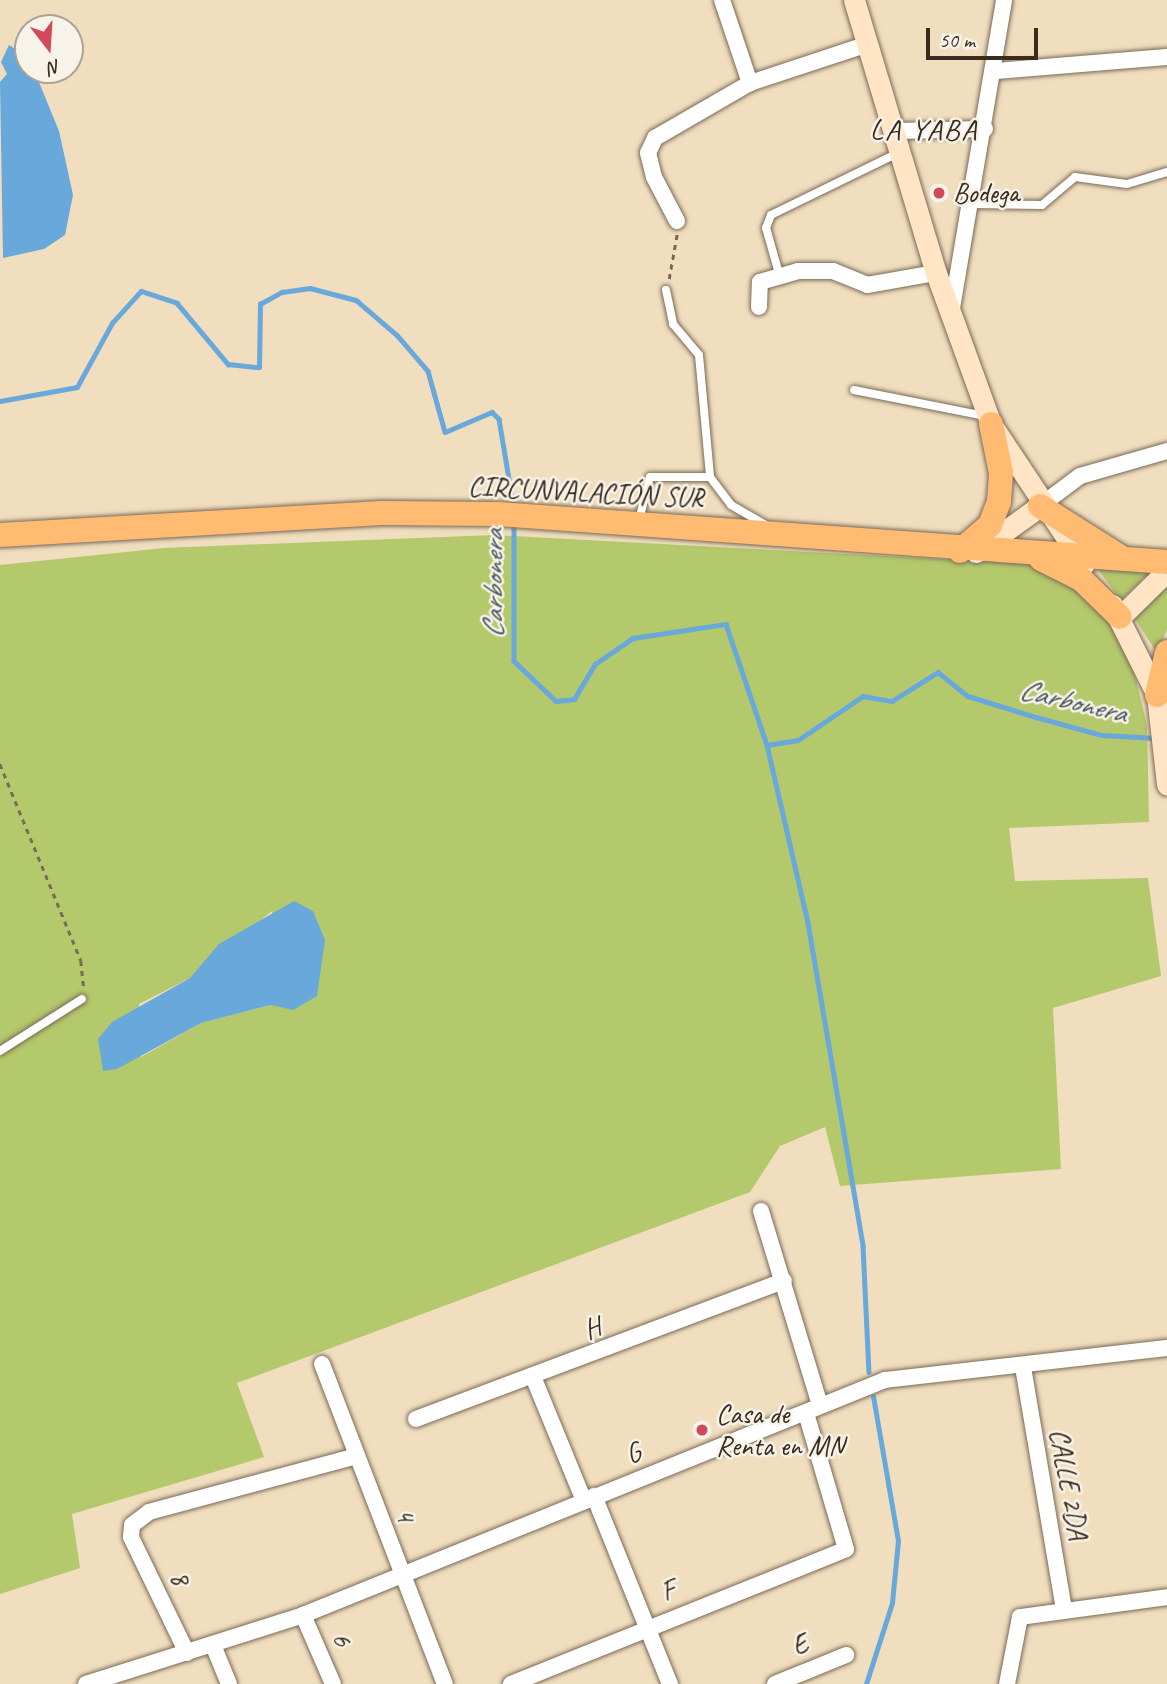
<!DOCTYPE html>
<html>
<head>
<meta charset="utf-8">
<style>
  body { margin:0 }
  #map { position:relative; width:1167px; height:1684px; overflow:hidden; background:#f0debf; font-family:Caveat,sans-serif }
  div>[style] { position:absolute }
  .green>* { inset:0; background:#b4c86c }
  .water>* { inset:0; background:#69a8db }
  .stream>* { height:4.5px; margin:-2.25px; padding:0 2.25px; transform-origin:2.25px; border-radius:2.25px; background:#69a8db }
  .path>* { height:2.5px; margin-top:-1.25px; transform-origin:0; background:repeating-linear-gradient(90deg,#7a6956 0 5px,transparent 0 10px) }
  .roads { filter:drop-shadow(0 0 2px #7a6956) drop-shadow(0 0 2px #7a6956) }
  .lane>* { height:8px; margin:-4px; padding:0 4px; transform-origin:4px; border-radius:4px; background:#fff }
  .street>* { height:16px; margin:-8px; padding:0 8px; transform-origin:8px; border-radius:8px; background:#fff }
  .secondary>* { height:21px; margin:-10.5px; padding:0 10.5px; transform-origin:10.5px; border-radius:10.5px; background:#ffe4c6 }
  .primary>* { height:24px; margin:-12px; padding:0 12px; transform-origin:12px; border-radius:12px; background:#ffbb71 }
  .dots>* { width:19px; height:19px; translate:-50% -50%; box-sizing:border-box; border:4px solid #f7f3e8; border-radius:50% }
  span { translate:-50% -50%; white-space:nowrap; text-align:center; line-height:1.15; -webkit-text-stroke:5px #f7f3e8; paint-order:stroke }
  .poi-label { font-size:28px; color:#3b2a1e }
  .left { translate:0 -50%; text-align:left }
  .street-label { font-size:28px; color:#3b2a1e }
  .neighbourhood-label { font-size:30px; color:#3b2a1e; letter-spacing:2px }
  .water-label { font-size:30px; color:#4b5660; font-style:italic }
  .north { position:absolute; left:14px; top:14px; width:70px; height:70px; box-sizing:border-box; background:#f7f3e8; border:2px solid #aca397; border-radius:50%; rotate:163deg; font-size:19px; font-weight:700; line-height:28px; text-align:center; color:#3b2a1e }
  .north::after { content:''; display:block; margin:auto; width:24px; height:32px; background:#d1495b; clip-path:polygon(50% 0,100% 100%,50% 72%,0 100%) }
  .scale { position:absolute; left:926px; top:28px; width:112px; height:32px; box-sizing:border-box; border:4px solid #3b2a1e; border-top:0; padding-left:9px; font-size:21px; line-height:24px; white-space:nowrap; color:#3b2a1e; -webkit-text-stroke:5px #f7f3e8; paint-order:stroke }
</style>
</head>
<body>
<div id="map">
  <div class="green">
    <div style="clip-path:polygon(evenodd,493px 535px,1035px 564px,1082px 591px,1113px 623px,1131px 659px,1147px 725px,1149px 822px,1009px 828px,1015px 881px,1148px 878px,1161px 976px,1053px 1008px,1061px 1169px,840px 1186px,825px 1127px,780px 1146px,750px 1192px,237px 1383px,264px 1457px,72px 1514px,80px 1568px,0 1594px,0 565px,164px 548px,493px 535px,272px 911px,271px 1005px,201px 1023px,141px 1057px,139px 1004px,190px 978px,272px 911px)"></div>
    <div style="clip-path:polygon(1096px 567px,1152px 570px,1121px 600px)"></div>
    <div style="clip-path:polygon(1167px 581px,1167px 630px,1157px 653px,1132px 614px)"></div>
  </div>
  <div class="water">
    <div style="clip-path:polygon(9px 45px,28px 57px,28px 70px,34px 70px,59px 131px,73px 195px,65px 235px,44px 249px,3px 258px,0 82px,7px 74px,1px 62px)"></div>
    <div style="clip-path:polygon(294px 901px,313px 911px,325px 940px,317px 996px,293px 1010px,271px 1005px,201px 1023px,117px 1069px,103px 1071px,98px 1039px,112px 1022px,190px 978px,219px 944px)"></div>
  </div>
  <div class="stream">
    <div style="left:0;top:401px;width:78px;rotate:-10.3deg"></div>
    <div style="left:77px;top:387px;width:73px;rotate:-61.3deg"></div>
    <div style="left:112px;top:323px;width:43px;rotate:-47.8deg"></div>
    <div style="left:141px;top:291px;width:38px;rotate:18deg"></div>
    <div style="left:177px;top:303px;width:80px;rotate:50.1deg"></div>
    <div style="left:228px;top:364px;width:31px;rotate:6deg"></div>
    <div style="left:259px;top:367px;width:63px;rotate:-89.1deg"></div>
    <div style="left:260px;top:304px;width:25px;rotate:-29deg"></div>
    <div style="left:282px;top:292px;width:28px;rotate:-8deg"></div>
    <div style="left:310px;top:288px;width:48px;rotate:14.6deg"></div>
    <div style="left:356px;top:300px;width:54px;rotate:40.5deg"></div>
    <div style="left:397px;top:335px;width:48px;rotate:49.3deg"></div>
    <div style="left:428px;top:371px;width:63px;rotate:74.4deg"></div>
    <div style="left:445px;top:432px;width:51px;rotate:-23.1deg"></div>
    <div style="left:492px;top:412px;width:10px;rotate:45deg"></div>
    <div style="left:499px;top:419px;width:91px;rotate:80.5deg"></div>
    <div style="left:514px;top:524px;width:137px;rotate:90deg"></div>
    <div style="left:514px;top:661px;width:58px;rotate:43.6deg"></div>
    <div style="left:556px;top:701px;width:18px;rotate:-6deg"></div>
    <div style="left:574px;top:699px;width:41px;rotate:-59deg"></div>
    <div style="left:595px;top:664px;width:46px;rotate:-34.4deg"></div>
    <div style="left:633px;top:638px;width:94px;rotate:-8.6deg"></div>
    <div style="left:726px;top:624px;width:128px;rotate:71.3deg"></div>
    <div style="left:767px;top:745px;width:31px;rotate:-9deg"></div>
    <div style="left:798px;top:740px;width:78px;rotate:-34.1deg"></div>
    <div style="left:863px;top:696px;width:29px;rotate:10deg"></div>
    <div style="left:892px;top:701px;width:54px;rotate:-32.2deg"></div>
    <div style="left:938px;top:672px;width:38px;rotate:39deg"></div>
    <div style="left:968px;top:696px;width:71px;rotate:17.2deg"></div>
    <div style="left:1036px;top:717px;width:68px;rotate:15.3deg"></div>
    <div style="left:1102px;top:735px;width:54px;rotate:3.2deg"></div>
    <div style="left:767px;top:745px;width:183px;rotate:77deg"></div>
    <div style="left:808px;top:923px;width:328px;rotate:80.3deg"></div>
    <div style="left:863px;top:1246px;width:126px;rotate:87.3deg"></div>
    <div style="left:866px;top:1684px;width:85px;rotate:-72.2deg"></div>
    <div style="left:892px;top:1603px;width:62px;rotate:-84.5deg"></div>
    <div style="left:898px;top:1541px;width:146px;rotate:-99.8deg"></div>
  </div>
  <div class="path">
    <div style="left:669px;top:279px;width:46px;rotate:-79.9deg"></div>
    <div style="left:0;top:764px;width:213px;rotate:67.6deg"></div>
    <div style="left:81px;top:961px;width:27px;rotate:84deg"></div>
  </div>
  <div class="roads">
    <div class="lane">
      <div style="left:971px;top:204px;width:71px;rotate:0.8deg"></div>
      <div style="left:1042px;top:205px;width:43px;rotate:-40.3deg"></div>
      <div style="left:1075px;top:177px;width:52px;rotate:7.7deg"></div>
      <div style="left:1127px;top:184px;width:42px;rotate:-16.7deg"></div>
      <div style="left:780px;top:277px;width:51px;rotate:-105.9deg"></div>
      <div style="left:766px;top:228px;width:14px;rotate:-69deg"></div>
      <div style="left:771px;top:215px;width:141px;rotate:-26deg"></div>
      <div style="left:666px;top:290px;width:35px;rotate:78deg"></div>
      <div style="left:673px;top:324px;width:40px;rotate:50deg"></div>
      <div style="left:699px;top:355px;width:122px;rotate:84.8deg"></div>
      <div style="left:710px;top:477px;width:35px;rotate:53deg"></div>
      <div style="left:731px;top:505px;width:39px;rotate:30deg"></div>
      <div style="left:854px;top:390px;width:134px;rotate:11.2deg"></div>
      <div style="left:639px;top:520px;width:44px;rotate:-75.7deg"></div>
      <div style="left:650px;top:477px;width:60px"></div>
      <div style="left:0;top:1051px;width:97px;rotate:-32.4deg"></div>
    </div>
    <div class="street">
      <div style="left:722px;top:0;width:88px;rotate:71.4deg"></div>
      <div style="left:995px;top:71px;width:173px;rotate:-4.7deg"></div>
      <div style="left:894px;top:131px;width:91px;rotate:-1.3deg"></div>
      <div style="left:677px;top:221px;width:50px;rotate:-117.6deg"></div>
      <div style="left:654px;top:177px;width:25px;rotate:-104deg"></div>
      <div style="left:648px;top:153px;width:17px;rotate:-65deg"></div>
      <div style="left:655px;top:138px;width:110px;rotate:-30.1deg"></div>
      <div style="left:750px;top:83px;width:124px;rotate:-18.3deg"></div>
      <div style="left:759px;top:307px;width:25px;rotate:-88deg"></div>
      <div style="left:760px;top:282px;width:40px;rotate:-16deg"></div>
      <div style="left:798px;top:271px;width:35px"></div>
      <div style="left:833px;top:271px;width:37px;rotate:22deg"></div>
      <div style="left:867px;top:285px;width:70px;rotate:-9.9deg"></div>
      <div style="left:951px;top:314px;width:318px;rotate:-80.4deg"></div>
      <div style="left:1040px;top:506px;width:50px;rotate:-36.9deg"></div>
      <div style="left:1080px;top:476px;width:91px;rotate:-16deg"></div>
      <div style="left:761px;top:1211px;width:203px;rotate:73.1deg"></div>
      <div style="left:322px;top:1364px;width:343px;rotate:69deg"></div>
      <div style="left:1023px;top:1367px;width:246px;rotate:80.4deg"></div>
      <div style="left:534px;top:1379px;width:132px;rotate:67.7deg"></div>
      <div style="left:416px;top:1419px;width:393px;rotate:-20.6deg"></div>
      <div style="left:594px;top:1496px;width:203px;rotate:68deg"></div>
      <div style="left:303px;top:1615px;width:75px;rotate:66.5deg"></div>
      <div style="left:213px;top:1645px;width:42px;rotate:67.7deg"></div>
      <div style="left:187px;top:1653px;width:129px;rotate:-115.8deg"></div>
      <div style="left:131px;top:1537px;width:12px;rotate:-85deg"></div>
      <div style="left:132px;top:1525px;width:21px;rotate:-37deg"></div>
      <div style="left:149px;top:1512px;width:211px;rotate:-15.1deg"></div>
      <div style="left:86px;top:1684px;width:228px;rotate:-17.6deg"></div>
      <div style="left:303px;top:1615px;width:628px;rotate:-21.99deg"></div>
      <div style="left:885px;top:1380px;width:284px;rotate:-6.5deg"></div>
      <div style="left:511px;top:1684px;width:361px;rotate:-21.9deg"></div>
      <div style="left:846px;top:1549px;width:142px;rotate:-106.4deg"></div>
      <div style="left:775px;top:1684px;width:77px;rotate:-22.2deg"></div>
      <div style="left:1007px;top:1684px;width:68px;rotate:-79deg"></div>
      <div style="left:1020px;top:1617px;width:148px;rotate:-7.7deg"></div>
    </div>
    <div class="secondary">
      <div style="left:854px;top:0;width:285px;rotate:73.3deg"></div>
      <div style="left:936px;top:273px;width:161px;rotate:70deg"></div>
      <div style="left:991px;top:424px;width:168px;rotate:56.4deg"></div>
      <div style="left:976px;top:552px;width:79px;rotate:-35.7deg"></div>
      <div style="left:1112px;top:605px;width:101px;rotate:63.4deg"></div>
      <div style="left:1157px;top:695px;width:90px;rotate:83.6deg"></div>
      <div style="left:1120px;top:617px;width:66px;rotate:-44.4deg"></div>
    </div>
    <div class="primary">
      <div style="left:1040px;top:506px;width:93px;rotate:32.3deg"></div>
      <div style="left:0;top:535px;width:382px;rotate:-3.3deg"></div>
      <div style="left:381px;top:513px;width:117px;rotate:0.5deg"></div>
      <div style="left:498px;top:514px;width:671px;rotate:4.1deg"></div>
      <div style="left:960px;top:551px;width:40px;rotate:-41deg"></div>
      <div style="left:990px;top:525px;width:25px;rotate:-69deg"></div>
      <div style="left:999px;top:502px;width:29px;rotate:-86deg"></div>
      <div style="left:1001px;top:473px;width:50px;rotate:-101.5deg"></div>
      <div style="left:1041px;top:559px;width:45px;rotate:26.6deg"></div>
      <div style="left:1081px;top:579px;width:54px;rotate:44.3deg"></div>
      <div style="left:1157px;top:695px;width:44px;rotate:-76.9deg"></div>
    </div>
  </div>
  <div class="dots">
    <div style="left:939px;top:193px;background:#d1495b"></div>
    <div style="left:702px;top:1430px;background:#d1495b"></div>
  </div>
  <div class="poi-label">
    <span class="left" style="left:953px;top:193px">Bodega</span>
    <span class="left" style="left:716px;top:1430px">Casa de<br>Renta en MN</span>
  </div>
  <div class="street-label">
    <span style="left:586px;top:492px;rotate:3deg">CIRCUNVALACIÓN SUR</span>
    <span style="left:592px;top:1328px;rotate:-21deg">H</span>
    <span style="left:633px;top:1453px;rotate:-22deg">G</span>
    <span style="left:1069px;top:1484px;rotate:80deg">CALLE 2DA</span>
    <span style="left:405px;top:1515px;rotate:68deg">4</span>
    <span style="left:180px;top:1578px;rotate:64deg">8</span>
    <span style="left:668px;top:1591px;rotate:-21deg">F</span>
    <span style="left:342px;top:1639px;rotate:67deg">6</span>
    <span style="left:800px;top:1645px;rotate:-22deg">E</span>
  </div>
  <div class="neighbourhood-label">
    <span style="left:924px;top:129px">LA YABA</span>
  </div>
  <div class="water-label">
    <span style="left:493px;top:584px;rotate:-90deg">Carbonera</span>
    <span style="left:1073px;top:701px;rotate:13deg">Carbonera</span>
  </div>
  <div class="north">N</div>
  <div class="scale">50 m</div>
</div>
</body>
</html>
